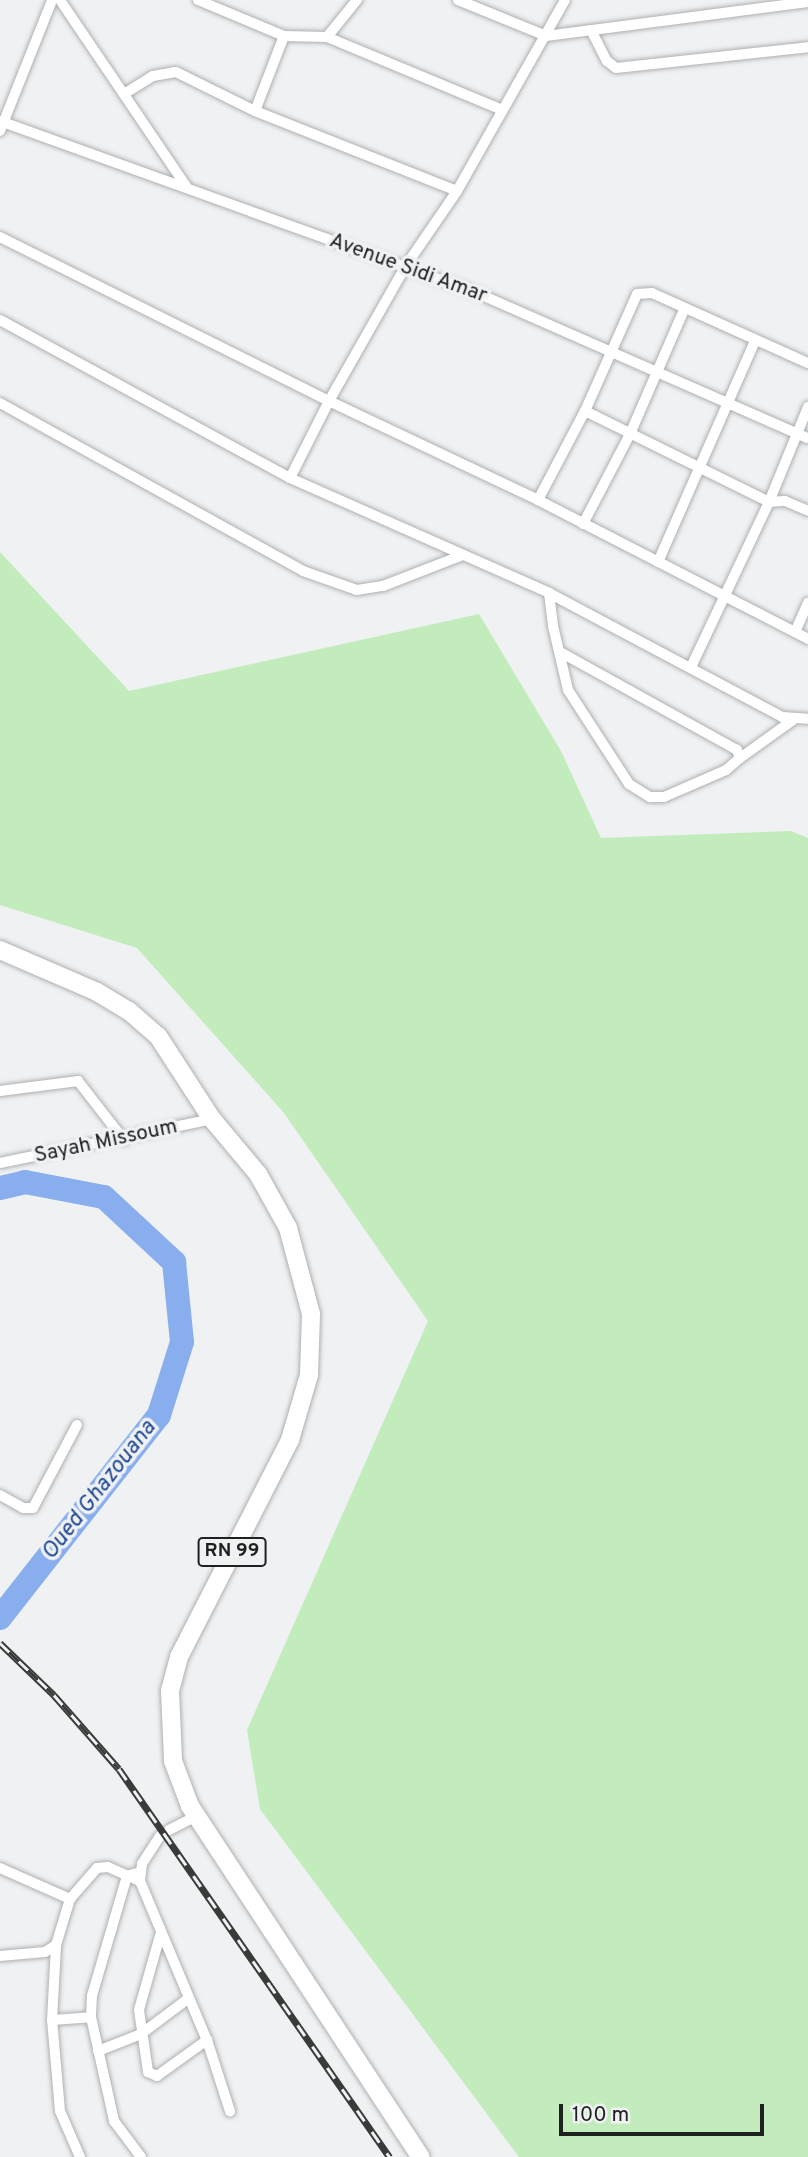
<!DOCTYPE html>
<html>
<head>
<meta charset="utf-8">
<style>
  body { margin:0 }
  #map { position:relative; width:808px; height:2157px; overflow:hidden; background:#eff1f3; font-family:Overpass,sans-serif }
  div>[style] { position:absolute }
  .green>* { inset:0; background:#c2ecbc }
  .river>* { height:24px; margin:-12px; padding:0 12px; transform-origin:12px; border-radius:12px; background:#89aeee }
  .roads { filter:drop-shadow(0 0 2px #aeb0b2) drop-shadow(0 0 2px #aeb0b2) }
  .street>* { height:10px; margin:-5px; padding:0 5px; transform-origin:5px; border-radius:5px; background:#fff }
  .primary>* { height:18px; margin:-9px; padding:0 9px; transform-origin:9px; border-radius:9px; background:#fff }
  .rail>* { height:7px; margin-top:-3.5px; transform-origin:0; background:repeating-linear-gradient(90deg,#eff1f3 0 13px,#393a3a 0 26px); box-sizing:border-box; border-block:2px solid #393a3a }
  span { translate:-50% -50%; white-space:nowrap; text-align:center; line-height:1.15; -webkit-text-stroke:7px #eff1f3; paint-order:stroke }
  .shield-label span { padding:2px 5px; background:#eff1f3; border:2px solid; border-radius:5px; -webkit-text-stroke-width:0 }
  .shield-label { font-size:19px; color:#1f2020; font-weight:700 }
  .street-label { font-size:21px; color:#1f2020 }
  .water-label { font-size:23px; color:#204994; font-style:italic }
  .scale { position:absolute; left:559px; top:2104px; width:205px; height:32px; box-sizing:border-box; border:4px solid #1f2020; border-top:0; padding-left:9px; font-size:21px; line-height:24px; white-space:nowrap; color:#1f2020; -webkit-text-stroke:5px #eff1f3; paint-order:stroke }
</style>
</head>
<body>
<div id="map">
  <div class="green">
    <div style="clip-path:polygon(0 552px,129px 691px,479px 614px,561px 751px,601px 838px,791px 831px,808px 838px,808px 2157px,519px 2157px,260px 1809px,247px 1730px,428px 1321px,284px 1113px,137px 948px,0 905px)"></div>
  </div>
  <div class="river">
    <div style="left:0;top:1188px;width:26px;rotate:-13deg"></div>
    <div style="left:25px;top:1182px;width:80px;rotate:10.8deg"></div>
    <div style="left:104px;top:1197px;width:96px;rotate:42.9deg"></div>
    <div style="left:174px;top:1262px;width:80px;rotate:84.3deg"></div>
    <div style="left:182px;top:1342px;width:77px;rotate:107.5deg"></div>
    <div style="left:159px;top:1415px;width:258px;rotate:128.1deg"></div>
  </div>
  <div class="roads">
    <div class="street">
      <div style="left:60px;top:0;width:225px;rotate:55.9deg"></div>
      <div style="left:198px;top:0;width:93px;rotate:22.7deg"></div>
      <div style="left:284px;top:36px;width:43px;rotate:1.3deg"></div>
      <div style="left:327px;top:37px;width:48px;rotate:-51deg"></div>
      <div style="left:458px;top:0;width:95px;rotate:22.2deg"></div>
      <div style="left:546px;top:36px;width:264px;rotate:-7.4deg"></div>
      <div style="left:591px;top:30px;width:35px;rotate:63deg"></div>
      <div style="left:607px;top:61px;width:11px;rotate:38deg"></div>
      <div style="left:616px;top:68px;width:193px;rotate:-6.2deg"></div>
      <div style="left:327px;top:37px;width:190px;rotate:22.6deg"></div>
      <div style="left:124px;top:94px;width:34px;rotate:-32deg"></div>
      <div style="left:153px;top:76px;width:23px;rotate:-10deg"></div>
      <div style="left:176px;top:72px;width:88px;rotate:26.3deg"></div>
      <div style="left:255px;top:111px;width:217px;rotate:21.6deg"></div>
      <div style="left:255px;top:111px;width:80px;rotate:-68.9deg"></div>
      <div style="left:0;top:121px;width:507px;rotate:19.83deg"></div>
      <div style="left:477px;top:293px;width:361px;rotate:23.7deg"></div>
      <div style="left:0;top:131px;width:141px;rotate:-68.3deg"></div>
      <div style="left:0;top:237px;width:368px;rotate:26.5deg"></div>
      <div style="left:329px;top:401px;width:154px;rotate:-60.4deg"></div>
      <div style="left:405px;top:267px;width:92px;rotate:-55.6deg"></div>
      <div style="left:457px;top:191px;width:219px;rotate:-60.5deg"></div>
      <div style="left:0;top:320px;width:330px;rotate:28.6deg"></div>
      <div style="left:290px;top:478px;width:283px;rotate:23.9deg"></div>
      <div style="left:549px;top:593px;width:264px;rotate:28deg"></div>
      <div style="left:782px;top:717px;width:26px;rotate:4deg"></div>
      <div style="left:0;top:403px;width:346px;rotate:29deg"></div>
      <div style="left:303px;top:571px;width:57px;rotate:19.4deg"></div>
      <div style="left:357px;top:590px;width:26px;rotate:-9deg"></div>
      <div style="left:383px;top:586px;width:86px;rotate:-21.2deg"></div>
      <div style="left:585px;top:411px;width:205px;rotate:26.3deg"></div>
      <div style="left:769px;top:502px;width:16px;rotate:-4deg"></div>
      <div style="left:785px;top:501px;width:25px;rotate:23deg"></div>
      <div style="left:290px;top:478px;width:86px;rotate:-63.1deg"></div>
      <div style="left:329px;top:401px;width:231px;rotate:25.3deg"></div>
      <div style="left:538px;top:500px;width:304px;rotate:27.2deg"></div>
      <div style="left:538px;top:500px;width:101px;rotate:-62.2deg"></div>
      <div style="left:585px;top:411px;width:128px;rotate:-66deg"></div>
      <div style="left:637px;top:294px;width:15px;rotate:-4deg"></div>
      <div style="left:652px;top:293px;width:171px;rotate:24.2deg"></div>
      <div style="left:583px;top:524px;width:102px;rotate:-62.4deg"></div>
      <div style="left:630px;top:434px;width:135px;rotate:-66.5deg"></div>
      <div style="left:658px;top:562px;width:241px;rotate:-66.3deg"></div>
      <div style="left:549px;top:593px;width:33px;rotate:83deg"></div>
      <div style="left:553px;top:626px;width:66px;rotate:76.8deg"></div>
      <div style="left:568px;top:690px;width:112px;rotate:57deg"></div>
      <div style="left:629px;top:784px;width:25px;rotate:32deg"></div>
      <div style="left:650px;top:797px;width:14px"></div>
      <div style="left:664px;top:797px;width:68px;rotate:-23.5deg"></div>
      <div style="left:726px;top:770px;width:18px;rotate:-41deg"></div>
      <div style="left:740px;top:758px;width:9px;rotate:-111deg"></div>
      <div style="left:737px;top:750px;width:202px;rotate:-151deg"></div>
      <div style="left:795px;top:632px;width:32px;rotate:-66deg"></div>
      <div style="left:691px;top:667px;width:183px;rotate:-64.7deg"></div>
      <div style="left:769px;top:502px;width:103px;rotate:-67.7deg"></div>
      <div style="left:740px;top:758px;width:65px;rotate:-35.6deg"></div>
      <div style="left:0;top:1091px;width:79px;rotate:-7.3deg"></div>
      <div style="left:78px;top:1081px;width:75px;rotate:52.1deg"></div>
      <div style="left:0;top:1163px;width:217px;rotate:-11.7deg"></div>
      <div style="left:0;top:1495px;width:26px;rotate:29deg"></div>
      <div style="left:23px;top:1508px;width:10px"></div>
      <div style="left:33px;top:1508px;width:94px;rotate:-62.1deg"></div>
      <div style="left:169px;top:1830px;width:30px;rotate:-27deg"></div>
      <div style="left:160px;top:1836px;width:33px;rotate:123deg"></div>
      <div style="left:142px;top:1864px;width:17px;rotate:97deg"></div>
      <div style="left:140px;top:1881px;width:173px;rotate:67.2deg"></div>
      <div style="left:207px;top:2040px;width:75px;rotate:72.1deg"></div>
      <div style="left:0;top:1868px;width:77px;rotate:23.9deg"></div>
      <div style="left:140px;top:1872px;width:14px;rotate:163deg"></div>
      <div style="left:127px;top:1876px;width:125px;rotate:106.3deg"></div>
      <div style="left:92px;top:1996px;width:21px;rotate:93deg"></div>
      <div style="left:91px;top:2017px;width:107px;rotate:77.5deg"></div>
      <div style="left:114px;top:2121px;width:45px;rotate:53.1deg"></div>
      <div style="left:161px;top:1932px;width:81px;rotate:105.8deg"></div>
      <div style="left:139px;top:2010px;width:63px;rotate:81.7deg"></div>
      <div style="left:148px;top:2072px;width:10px;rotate:24deg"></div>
      <div style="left:157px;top:2076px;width:62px;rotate:-35.8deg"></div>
      <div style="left:0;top:1956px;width:45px;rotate:-5.1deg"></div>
      <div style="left:45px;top:1952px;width:13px;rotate:-32deg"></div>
      <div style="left:52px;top:2020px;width:39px;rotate:-4deg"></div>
      <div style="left:98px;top:2051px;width:46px;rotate:-21.6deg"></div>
      <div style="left:141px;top:2034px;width:60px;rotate:-36.9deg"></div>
      <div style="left:80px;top:2157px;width:50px;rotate:-113.5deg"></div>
      <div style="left:60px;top:2111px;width:91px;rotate:-95deg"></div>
      <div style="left:52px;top:2020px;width:75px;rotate:-86.9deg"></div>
      <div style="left:56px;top:1945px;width:48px;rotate:-73.1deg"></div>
      <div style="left:70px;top:1899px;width:41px;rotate:-48.9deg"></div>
      <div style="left:97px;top:1868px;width:11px;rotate:-5deg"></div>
      <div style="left:108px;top:1867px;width:35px;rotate:24deg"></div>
    </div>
    <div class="primary">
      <div style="left:0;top:950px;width:106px;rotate:23.4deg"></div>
      <div style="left:97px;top:992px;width:37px;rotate:31deg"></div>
      <div style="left:129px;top:1011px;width:38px;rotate:41deg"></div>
      <div style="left:158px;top:1036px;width:99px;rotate:57deg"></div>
      <div style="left:212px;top:1119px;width:72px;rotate:50.1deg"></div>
      <div style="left:258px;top:1174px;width:62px;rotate:60.9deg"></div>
      <div style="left:288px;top:1228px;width:89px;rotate:75deg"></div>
      <div style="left:311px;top:1314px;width:61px;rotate:91.9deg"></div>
      <div style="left:309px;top:1375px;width:68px;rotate:106.3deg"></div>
      <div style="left:290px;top:1440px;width:244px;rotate:117.1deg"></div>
      <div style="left:179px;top:1657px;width:35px;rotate:105deg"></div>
      <div style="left:170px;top:1691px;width:70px;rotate:87.5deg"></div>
      <div style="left:173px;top:1761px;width:48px;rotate:69.3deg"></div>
      <div style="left:190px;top:1806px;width:420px;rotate:56.7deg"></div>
    </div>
  </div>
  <div class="rail">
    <div style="left:0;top:1643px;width:75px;rotate:43.9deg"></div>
    <div style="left:54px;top:1695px;width:98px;rotate:48.7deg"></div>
    <div style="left:119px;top:1769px;width:473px;rotate:55.1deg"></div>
  </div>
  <div class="shield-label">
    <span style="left:232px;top:1552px">RN 99</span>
  </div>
  <div class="street-label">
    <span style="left:408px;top:269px;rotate:20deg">Avenue Sidi Amar</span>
    <span style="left:106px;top:1142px;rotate:-12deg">Sayah Missoum</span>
  </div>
  <div class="water-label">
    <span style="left:100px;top:1491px;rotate:-52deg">Oued Ghazouana</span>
  </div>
  <div class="scale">100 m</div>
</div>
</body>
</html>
